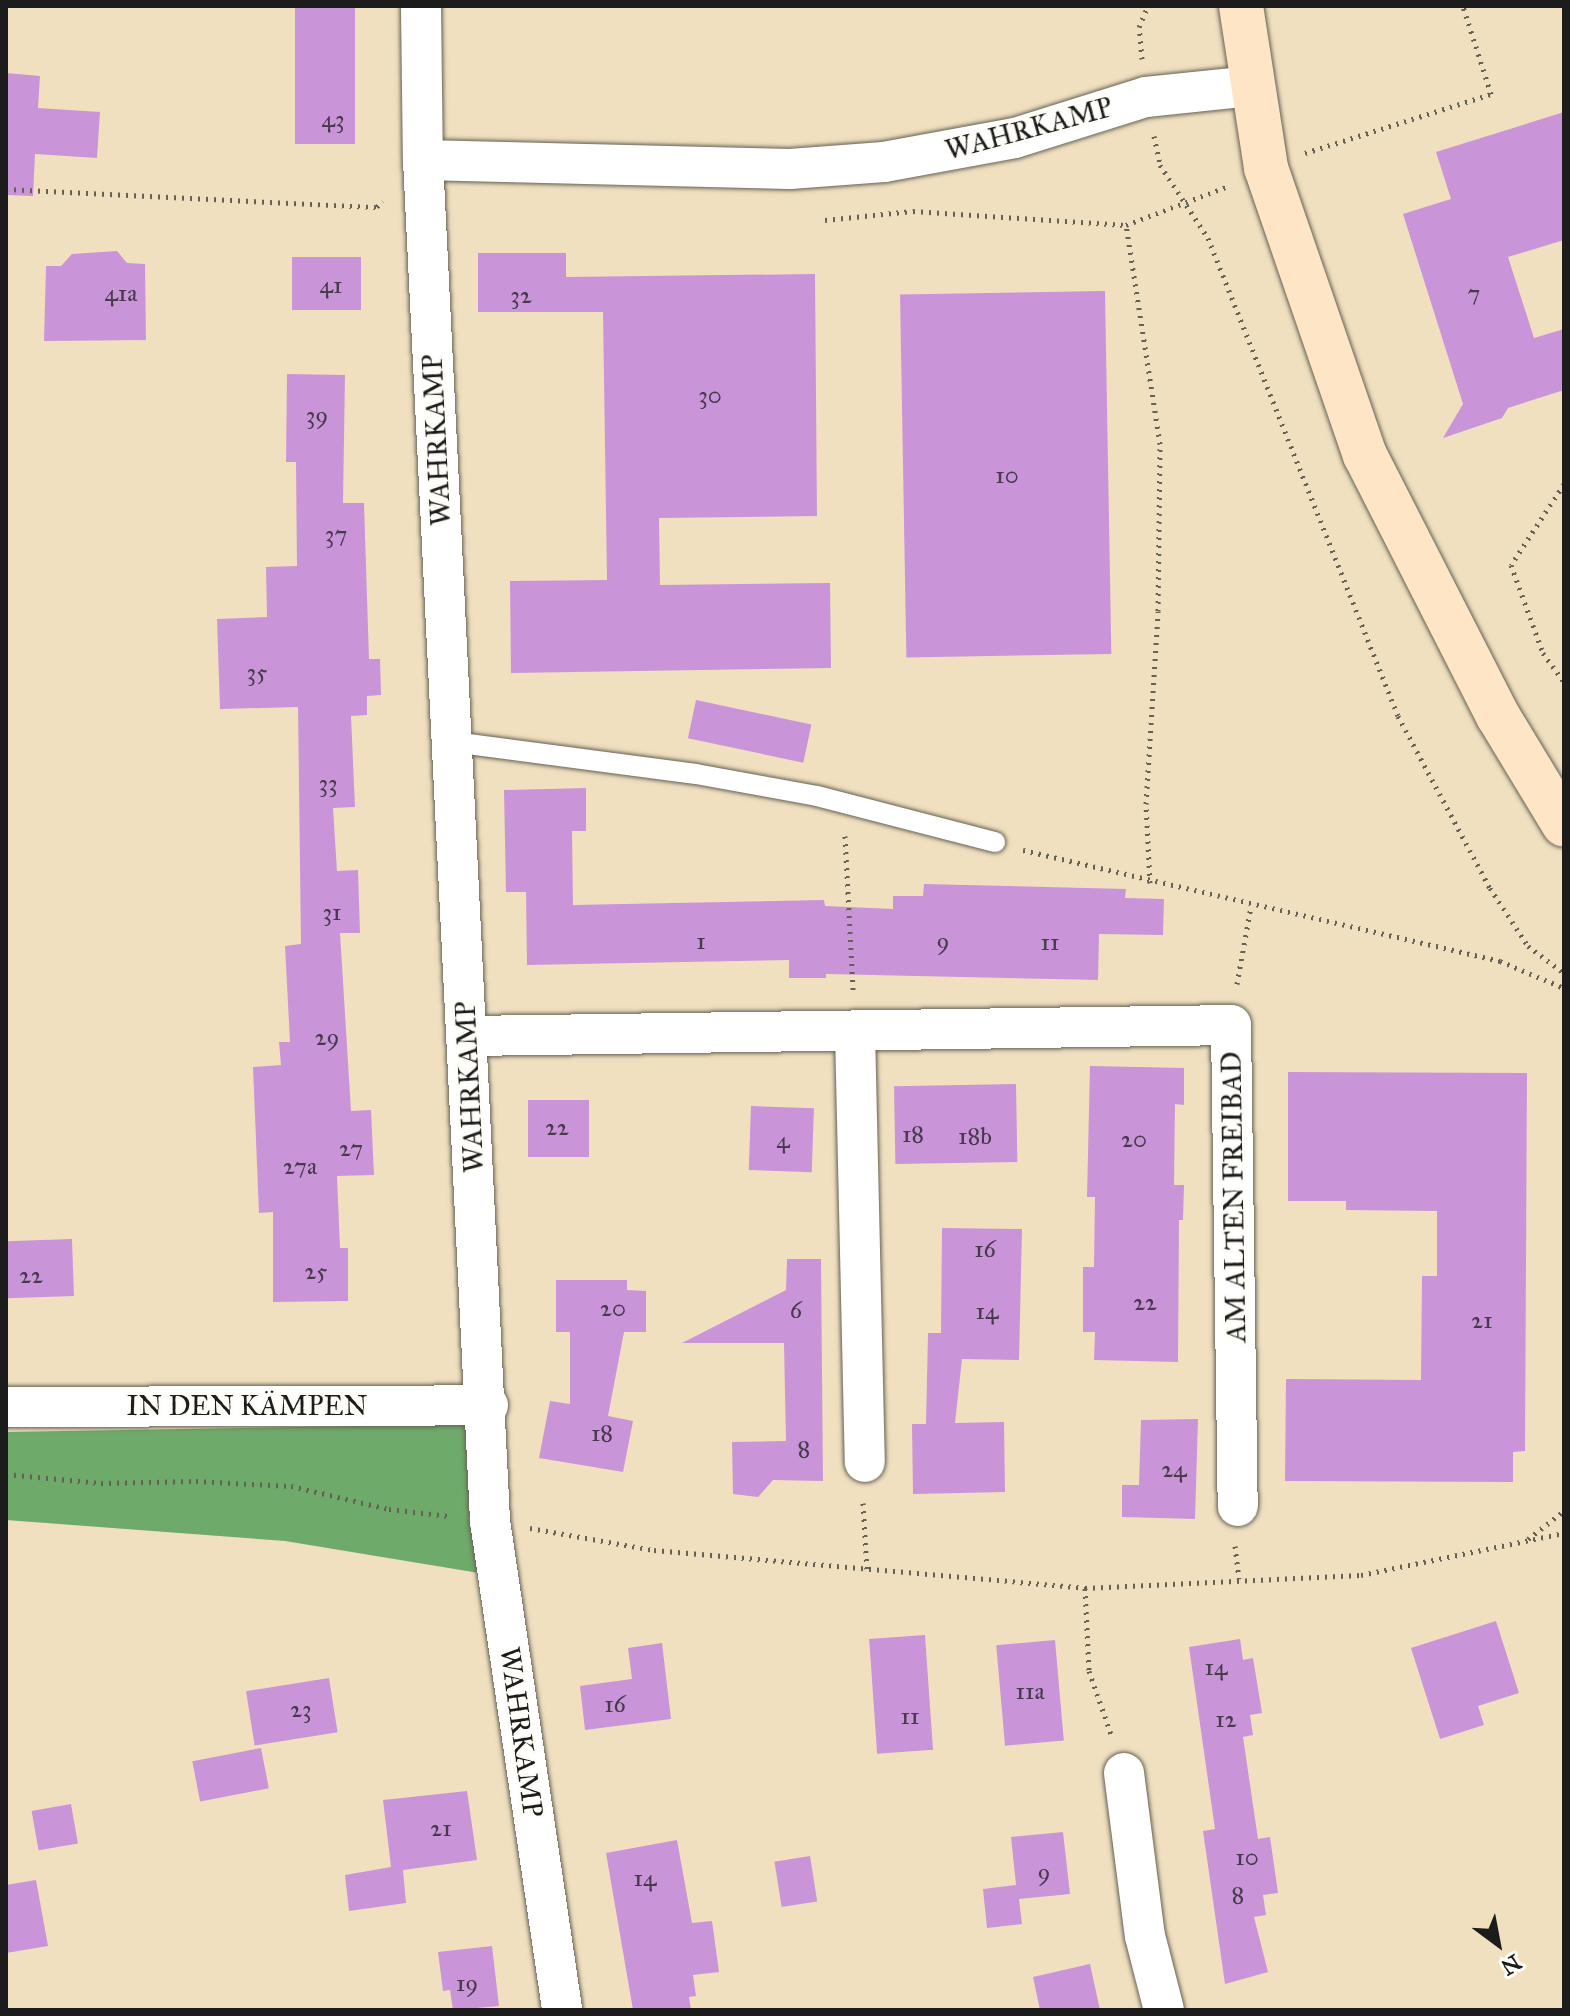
<!DOCTYPE html>
<html>
<head>
<meta charset="utf-8">
<style>
  body { margin:0 }
  #map { position:relative; width:1570px; height:2016px; overflow:hidden; background:#f0e0c0; font-family:"IM FELL Great Primer",serif }
  div>[style] { position:absolute }
  .forest>* { inset:0; background:#6eaa6a }
  .building>* { inset:0; background:#c995d8; transform-origin:0 0 }
  .path>* { height:5px; margin-top:-2.5px; transform-origin:0; background:repeating-linear-gradient(90deg,#666155 0 2px,transparent 0 8px) }
  .roads { filter:drop-shadow(0 0 2px #666155) drop-shadow(0 0 2px #666155) }
  .lane>* { height:20px; margin:-10px; padding:0 10px; transform-origin:10px; border-radius:10px; background:#fff }
  .street>* { height:40px; margin:-20px; padding:0 20px; transform-origin:20px; border-radius:20px; background:#fff }
  .secondary>* { height:44px; margin:-22px; padding:0 22px; transform-origin:22px; border-radius:22px; background:#fde5c5 }
  span { translate:-50% -50%; white-space:nowrap; text-align:center; line-height:1.15; -webkit-text-stroke:6px #fdfcf7; paint-order:stroke }
  .number-label { font-size:24px; color:#473a4b }
  .number-label span { -webkit-text-stroke-width:0 }
  .street-label { font-size:28px; color:#1c1c1c }
  .frame { position:absolute; inset:0; border:8px solid #1c1c1c; pointer-events:none }
  .north { position:absolute; left:1458px; top:1904px; width:80px; height:80px; -webkit-text-stroke:6px #fdfcf7; paint-order:stroke; rotate:148deg; font-size:22px; font-weight:700; line-height:32px; text-align:center; color:#1c1c1c }
  .north::after { content:''; display:block; margin:auto; width:28px; height:36px; background:#1c1c1c; clip-path:polygon(50% 0,100% 100%,50% 72%,0 100%) }
</style>
</head>
<body>
<div id="map">
  <div class="forest">
    <div style="clip-path:polygon(477px 1424px,479px 1573px,285px 1541px,6px 1520px,6px 1432px)"></div>
  </div>
  <div class="building">
    <div style="left:295px;top:6px;width:60px;height:138px"></div>
    <div style="clip-path:polygon(6px 73px,40px 76px,38px 108px,100px 112px,97px 158px,35px 154px,33px 196px,6px 195px)"></div>
    <div style="clip-path:polygon(1564px 112px,1564px 240px,1508px 257px,1534px 338px,1564px 329px,1564px 390px,1508px 408px,1502px 418px,1443px 438px,1463px 404px,1403px 214px,1451px 199px,1436px 152px)"></div>
    <div style="clip-path:polygon(117px 251px,127px 263px,145px 264px,146px 340px,44px 341px,46px 266px,61px 266px,72px 254px)"></div>
    <div style="clip-path:polygon(478px 253px,566px 253px,566px 277px,815px 274px,817px 516px,659px 518px,660px 585px,830px 583px,831px 668px,511px 673px,510px 581px,607px 580px,603px 312px,478px 312px)"></div>
    <div style="left:292px;top:257px;width:69px;height:53px"></div>
    <div style="left:1105px;top:291px;width:363px;height:205px;rotate:89deg"></div>
    <div style="clip-path:polygon(287px 374px,345px 375px,343px 503px,364px 503px,369px 659px,380px 659px,381px 695px,367px 696px,367px 715px,351px 716px,355px 807px,333px 808px,337px 871px,358px 870px,360px 933px,340px 933px,351px 1111px,371px 1110px,374px 1175px,337px 1176px,340px 1248px,348px 1248px,348px 1301px,273px 1302px,273px 1212px,259px 1213px,253px 1067px,281px 1065px,279px 1042px,290px 1042px,285px 946px,301px 944px,298px 707px,220px 709px,217px 619px,267px 617px,266px 567px,297px 566px,296px 462px,286px 462px)"></div>
    <div style="left:696px;top:700px;width:118px;height:39px;rotate:12deg"></div>
    <div style="clip-path:polygon(586px 788px,586px 831px,572px 831px,573px 905px,824px 900px,825px 906px,893px 909px,893px 896px,923px 896px,924px 884px,1126px 889px,1125px 898px,1164px 899px,1163px 935px,1099px 934px,1098px 980px,826px 974px,826px 978px,789px 978px,789px 960px,527px 965px,526px 892px,506px 892px,504px 790px)"></div>
    <div style="clip-path:polygon(1090px 1066px,1184px 1068px,1184px 1105px,1175px 1104px,1174px 1185px,1184px 1185px,1183px 1220px,1179px 1220px,1178px 1362px,1094px 1360px,1095px 1332px,1083px 1332px,1083px 1267px,1094px 1267px,1095px 1197px,1087px 1197px)"></div>
    <div style="clip-path:polygon(1288px 1072px,1527px 1073px,1525px 1451px,1513px 1452px,1513px 1482px,1285px 1481px,1286px 1379px,1421px 1380px,1422px 1276px,1437px 1276px,1437px 1211px,1346px 1210px,1346px 1201px,1288px 1201px)"></div>
    <div style="left:1016px;top:1084px;width:78px;height:122px;rotate:89deg"></div>
    <div style="left:528px;top:1100px;width:61px;height:57px"></div>
    <div style="left:751px;top:1106px;width:63px;height:64px;rotate:2deg"></div>
    <div style="clip-path:polygon(942px 1228px,1022px 1229px,1019px 1360px,962px 1359px,955px 1423px,1004px 1422px,1005px 1492px,913px 1494px,912px 1424px,926px 1424px,928px 1333px,941px 1333px)"></div>
    <div style="left:72px;top:1239px;width:57px;height:66px;rotate:88deg"></div>
    <div style="clip-path:polygon(787px 1259px,821px 1259px,823px 1481px,773px 1480px,758px 1497px,733px 1494px,732px 1442px,786px 1441px,784px 1343px,682px 1343px,786px 1290px)"></div>
    <div style="clip-path:polygon(556px 1280px,627px 1280px,627px 1290px,646px 1291px,646px 1332px,624px 1332px,608px 1416px,633px 1421px,623px 1472px,539px 1458px,550px 1401px,570px 1404px,570px 1332px,556px 1332px)"></div>
    <div style="clip-path:polygon(1198px 1419px,1195px 1519px,1122px 1517px,1122px 1485px,1139px 1485px,1141px 1420px)"></div>
    <div style="clip-path:polygon(1496px 1621px,1519px 1693px,1478px 1706px,1484px 1725px,1440px 1739px,1411px 1648px)"></div>
    <div style="left:925px;top:1635px;width:115px;height:56px;rotate:86deg"></div>
    <div style="clip-path:polygon(1240px 1639px,1243px 1660px,1253px 1658px,1262px 1713px,1250px 1715px,1253px 1735px,1243px 1737px,1258px 1839px,1270px 1837px,1278px 1893px,1263px 1895px,1266px 1915px,1254px 1917px,1268px 1972px,1225px 1984px,1203px 1831px,1215px 1829px,1189px 1647px)"></div>
    <div style="left:1055px;top:1640px;width:101px;height:59px;rotate:85deg"></div>
    <div style="clip-path:polygon(662px 1643px,671px 1719px,585px 1730px,580px 1686px,632px 1679px,628px 1648px)"></div>
    <div style="left:329px;top:1678px;width:55px;height:84px;rotate:81deg"></div>
    <div style="left:261px;top:1748px;width:41px;height:70px;rotate:79deg"></div>
    <div style="clip-path:polygon(467px 1791px,477px 1860px,403px 1870px,406px 1903px,349px 1911px,345px 1875px,391px 1867px,383px 1800px)"></div>
    <div style="left:71px;top:1804px;width:40px;height:40px;rotate:80deg"></div>
    <div style="clip-path:polygon(1063px 1832px,1070px 1894px,1019px 1899px,1022px 1924px,987px 1928px,983px 1889px,1016px 1885px,1011px 1837px)"></div>
    <div style="clip-path:polygon(677px 1840px,692px 1923px,712px 1921px,719px 1972px,693px 1975px,696px 1996px,689px 1997px,691px 2010px,633px 2010px,606px 1853px)"></div>
    <div style="left:810px;top:1856px;width:46px;height:36px;rotate:81deg"></div>
    <div style="clip-path:polygon(36px 1880px,48px 1946px,6px 1953px,6px 1885px)"></div>
    <div style="clip-path:polygon(492px 1946px,499px 2006px,453px 2010px,450px 1990px,443px 1991px,438px 1952px)"></div>
    <div style="clip-path:polygon(1090px 1964px,1100px 2010px,1040px 2010px,1033px 1977px)"></div>
  </div>
  <div class="path">
    <div style="left:1142px;top:59px;width:32px;rotate:-95deg"></div>
    <div style="left:1139px;top:27px;width:23px;rotate:-67deg"></div>
    <div style="left:1154px;top:136px;width:30px;rotate:78deg"></div>
    <div style="left:1160px;top:165px;width:87px;rotate:56.7deg"></div>
    <div style="left:1208px;top:238px;width:514px;rotate:68.32deg"></div>
    <div style="left:1398px;top:716px;width:195px;rotate:61.9deg"></div>
    <div style="left:1490px;top:888px;width:69px;rotate:56.8deg"></div>
    <div style="left:1528px;top:946px;width:45px;rotate:36.9deg"></div>
    <div style="left:1305px;top:153px;width:195px;rotate:-17.6deg"></div>
    <div style="left:1491px;top:94px;width:92px;rotate:-107.7deg"></div>
    <div style="left:6px;top:189px;width:371px;rotate:2.8deg"></div>
    <div style="left:377px;top:207px;width:8px;rotate:-50deg"></div>
    <div style="left:825px;top:220px;width:88px;rotate:-5.8deg"></div>
    <div style="left:913px;top:211px;width:213px;rotate:3.8deg"></div>
    <div style="left:1564px;top:484px;width:97px;rotate:123.2deg"></div>
    <div style="left:1511px;top:565px;width:94px;rotate:70deg"></div>
    <div style="left:1543px;top:653px;width:36px;rotate:54deg"></div>
    <div style="left:845px;top:836px;width:154px;rotate:87deg"></div>
    <div style="left:1023px;top:850px;width:490px;rotate:13.1deg"></div>
    <div style="left:1500px;top:961px;width:69px;rotate:22.9deg"></div>
    <div style="left:1150px;top:883px;width:79px;rotate:-92.9deg"></div>
    <div style="left:1146px;top:804px;width:193px;rotate:-86.4deg"></div>
    <div style="left:1158px;top:611px;width:167px;rotate:-89.3deg"></div>
    <div style="left:1160px;top:444px;width:222px;rotate:-98.8deg"></div>
    <div style="left:1126px;top:225px;width:107px;rotate:-20.8deg"></div>
    <div style="left:1237px;top:984px;width:79px;rotate:-79.8deg"></div>
    <div style="left:6px;top:1474px;width:95px;rotate:5.4deg"></div>
    <div style="left:101px;top:1483px;width:95px;rotate:-1.2deg"></div>
    <div style="left:196px;top:1481px;width:95px;rotate:3deg"></div>
    <div style="left:291px;top:1486px;width:101px;rotate:13.2deg"></div>
    <div style="left:389px;top:1509px;width:60px;rotate:6.7deg"></div>
    <div style="left:863px;top:1503px;width:67px;rotate:86.6deg"></div>
    <div style="left:530px;top:1528px;width:126px;rotate:10.1deg"></div>
    <div style="left:654px;top:1550px;width:433px;rotate:5deg"></div>
    <div style="left:1085px;top:1588px;width:276px;rotate:-2.7deg"></div>
    <div style="left:1361px;top:1575px;width:207px;rotate:-11.7deg"></div>
    <div style="left:1528px;top:1539px;width:46px;rotate:-37.9deg"></div>
    <div style="left:1235px;top:1546px;width:33px;rotate:83deg"></div>
    <div style="left:1085px;top:1588px;width:83px;rotate:87.2deg"></div>
    <div style="left:1089px;top:1671px;width:67px;rotate:70.8deg"></div>
  </div>
  <div class="roads">
    <div class="lane">
      <div style="left:453px;top:742px;width:245px;rotate:7.5deg"></div>
      <div style="left:696px;top:774px;width:123px;rotate:10.3deg"></div>
      <div style="left:817px;top:796px;width:184px;rotate:14.5deg"></div>
    </div>
    <div class="street">
      <div style="left:421px;top:6px;width:154px;rotate:89.3deg"></div>
      <div style="left:423px;top:160px;width:1363px;rotate:87.18deg"></div>
      <div style="left:490px;top:1521px;width:494px;rotate:81.6deg"></div>
      <div style="left:423px;top:160px;width:367px;rotate:1.4deg"></div>
      <div style="left:790px;top:169px;width:94px;rotate:-4.3deg"></div>
      <div style="left:884px;top:162px;width:133px;rotate:-10.4deg"></div>
      <div style="left:1015px;top:138px;width:137px;rotate:-17.4deg"></div>
      <div style="left:1146px;top:97px;width:105px;rotate:-6deg"></div>
      <div style="left:855px;top:1031px;width:431px;rotate:88.7deg"></div>
      <div style="left:467px;top:1036px;width:764px;rotate:-0.82deg"></div>
      <div style="left:1231px;top:1025px;width:481px;rotate:89.2deg"></div>
      <div style="left:6px;top:1407px;width:482px;rotate:-0.2deg"></div>
      <div style="left:1124px;top:1773px;width:164px;rotate:82.7deg"></div>
      <div style="left:1145px;top:1936px;width:76px;rotate:75.6deg"></div>
    </div>
    <div class="secondary">
      <div style="left:1241px;top:6px;width:164px;rotate:81.2deg"></div>
      <div style="left:1266px;top:168px;width:304px;rotate:71deg"></div>
      <div style="left:1365px;top:455px;width:293px;rotate:63deg"></div>
      <div style="left:1498px;top:716px;width:127px;rotate:58.8deg"></div>
    </div>
  </div>
  <div class="number-label">
    <span style="left:333px;top:120px">43</span>
    <span style="left:331px;top:286px">41</span>
    <span style="left:121px;top:294px">41a</span>
    <span style="left:1474px;top:294px">7</span>
    <span style="left:521px;top:296px">32</span>
    <span style="left:710px;top:396px">30</span>
    <span style="left:317px;top:416px">39</span>
    <span style="left:1007px;top:476px">10</span>
    <span style="left:336px;top:535px">37</span>
    <span style="left:257px;top:673px">35</span>
    <span style="left:328px;top:784px">33</span>
    <span style="left:332px;top:913px">31</span>
    <span style="left:701px;top:942px">1</span>
    <span style="left:943px;top:942px">9</span>
    <span style="left:1050px;top:943px">11</span>
    <span style="left:327px;top:1038px">29</span>
    <span style="left:557px;top:1128px">22</span>
    <span style="left:913px;top:1135px">18</span>
    <span style="left:975px;top:1137px">18b</span>
    <span style="left:1134px;top:1140px">20</span>
    <span style="left:783px;top:1141px">4</span>
    <span style="left:351px;top:1149px">27</span>
    <span style="left:300px;top:1167px">27a</span>
    <span style="left:985px;top:1250px">16</span>
    <span style="left:316px;top:1272px">25</span>
    <span style="left:31px;top:1276px">22</span>
    <span style="left:1145px;top:1303px">22</span>
    <span style="left:613px;top:1309px">20</span>
    <span style="left:796px;top:1311px">6</span>
    <span style="left:987px;top:1312px">14</span>
    <span style="left:1482px;top:1321px">21</span>
    <span style="left:602px;top:1434px">18</span>
    <span style="left:804px;top:1450px">8</span>
    <span style="left:1174px;top:1470px">24</span>
    <span style="left:1216px;top:1668px">14</span>
    <span style="left:1030px;top:1692px">11a</span>
    <span style="left:615px;top:1705px">16</span>
    <span style="left:301px;top:1710px">23</span>
    <span style="left:910px;top:1717px">11</span>
    <span style="left:1226px;top:1720px">12</span>
    <span style="left:441px;top:1829px">21</span>
    <span style="left:1247px;top:1858px">10</span>
    <span style="left:1044px;top:1873px">9</span>
    <span style="left:645px;top:1879px">14</span>
    <span style="left:1238px;top:1896px">8</span>
    <span style="left:467px;top:1984px">19</span>
  </div>
  <div class="street-label">
    <span style="left:1029px;top:129px;rotate:-15deg">WAHRKAMP</span>
    <span style="left:437px;top:440px;rotate:-93deg">WAHRKAMP</span>
    <span style="left:470px;top:1087px;rotate:-93deg">WAHRKAMP</span>
    <span style="left:1234px;top:1197px;rotate:-91deg">AM ALTEN FREIBAD</span>
    <span style="left:247px;top:1406px">IN DEN KÄMPEN</span>
    <span style="left:521px;top:1732px;rotate:82deg">WAHRKAMP</span>
  </div>
  <div class="frame"></div>
  <div class="north">N</div>
</div>
</body>
</html>
